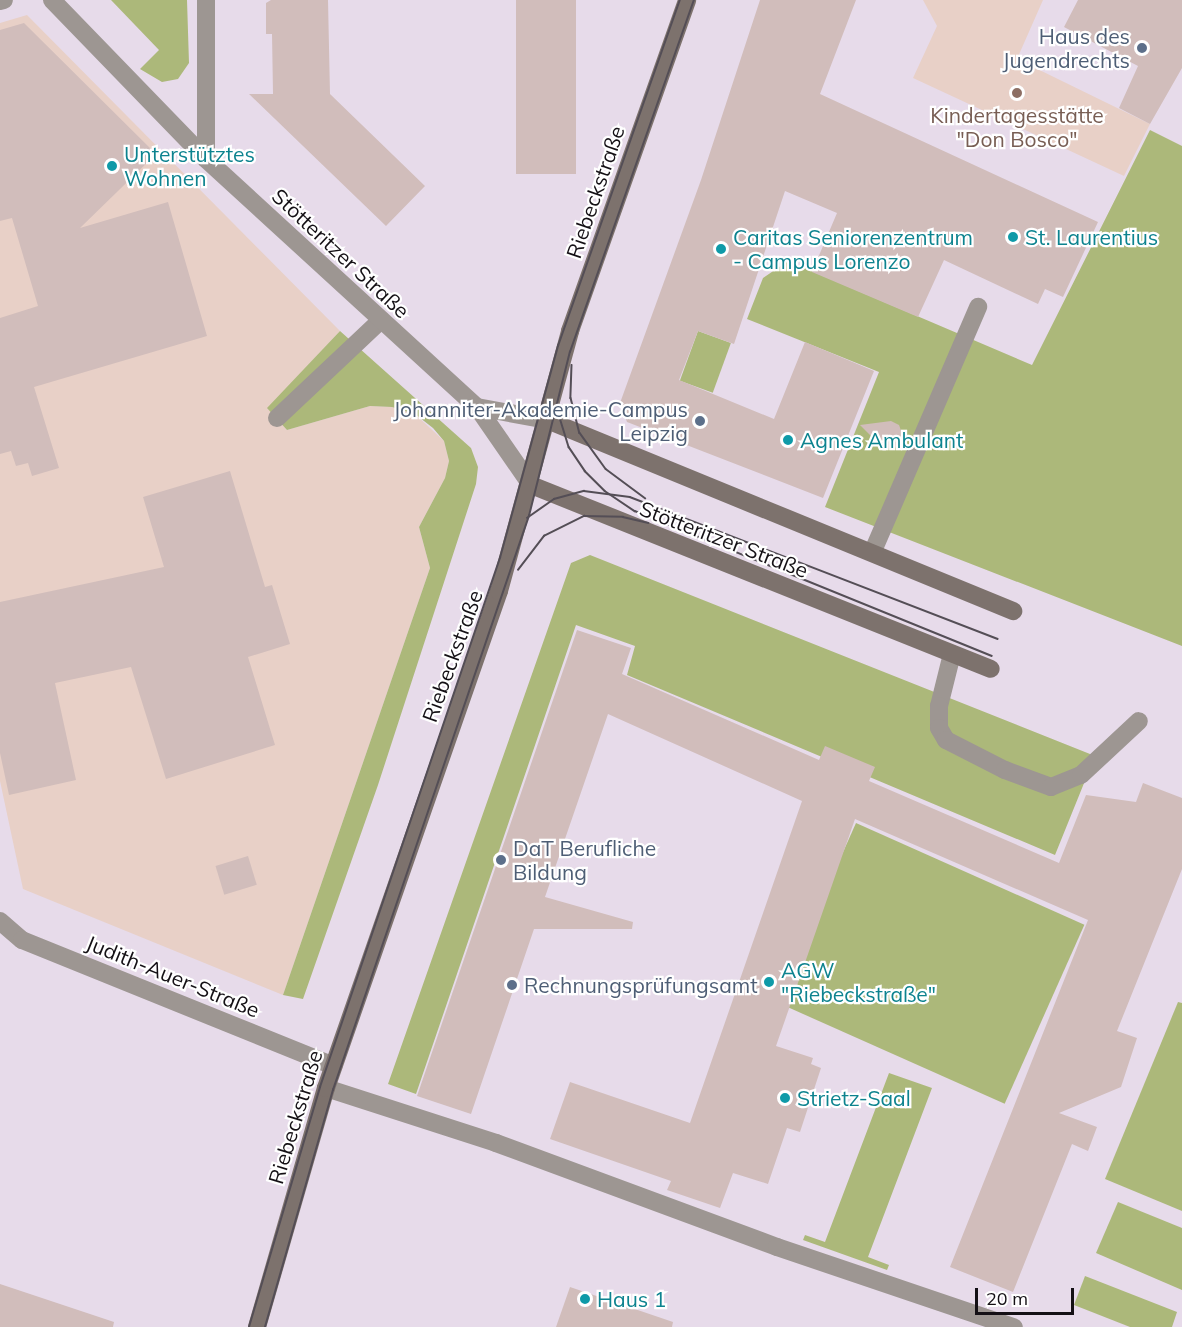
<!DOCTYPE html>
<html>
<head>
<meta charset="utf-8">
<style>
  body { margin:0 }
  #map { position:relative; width:1182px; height:1327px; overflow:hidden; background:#e7dbea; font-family:Mulish,sans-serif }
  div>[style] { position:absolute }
  .commercial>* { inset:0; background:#e8d0c7 }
  .green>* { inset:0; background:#acb87a; transform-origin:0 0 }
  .building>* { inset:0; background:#d1bdbb; transform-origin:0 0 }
  .lane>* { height:18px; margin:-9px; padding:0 9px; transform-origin:9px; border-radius:9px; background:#9d9692 }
  .street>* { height:18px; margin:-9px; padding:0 9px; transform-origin:9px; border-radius:9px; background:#9d9692 }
  .secondary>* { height:18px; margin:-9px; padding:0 9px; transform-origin:9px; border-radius:9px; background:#7d726d }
  .tram>* { height:1.5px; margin:-0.75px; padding:0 0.75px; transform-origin:0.75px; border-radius:0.75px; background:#544e56 }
  .dots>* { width:16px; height:16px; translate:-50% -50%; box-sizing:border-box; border:3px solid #fff; border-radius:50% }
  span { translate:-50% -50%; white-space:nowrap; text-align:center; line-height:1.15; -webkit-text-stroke:4.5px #fff; paint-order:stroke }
  .service-label { font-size:21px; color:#4e5e75 }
  .right { translate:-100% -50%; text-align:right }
  .left { translate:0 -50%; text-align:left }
  .education-label { font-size:21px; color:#785e54 }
  .culture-label { font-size:21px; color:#0d838f }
  .street-label { font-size:21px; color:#141015 }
  .scale { position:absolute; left:975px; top:1288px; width:99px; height:27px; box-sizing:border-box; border:3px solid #141015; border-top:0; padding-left:8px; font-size:18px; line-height:21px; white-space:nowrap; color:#141015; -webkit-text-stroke:4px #fff; paint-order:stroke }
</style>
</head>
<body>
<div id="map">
  <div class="commercial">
    <div style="clip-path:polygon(923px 0,1043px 0,1017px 59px,1150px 124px,1124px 176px,913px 78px,937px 26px)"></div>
    <div style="clip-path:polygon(27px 15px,340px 331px,268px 408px,287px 430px,370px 406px,392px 407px,415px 414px,444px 441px,449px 461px,445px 478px,419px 527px,430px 568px,283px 995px,23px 889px,0 781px,0 23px)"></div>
  </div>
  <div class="green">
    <div style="clip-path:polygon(111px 0,187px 0,189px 63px,178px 79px,162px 82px,140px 69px,159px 50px)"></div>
    <div style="clip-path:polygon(1150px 130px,1182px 146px,1182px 646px,825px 507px,879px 372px,747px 319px,763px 278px,788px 261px,1032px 365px)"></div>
    <div style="clip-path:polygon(340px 331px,471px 448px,478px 467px,476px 484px,378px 785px,303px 999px,283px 995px,430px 568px,419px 527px,445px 478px,449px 461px,444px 441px,433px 428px,415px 414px,392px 407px,370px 406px,287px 430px,267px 408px)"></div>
    <div style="left:698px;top:331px;width:35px;height:53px;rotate:20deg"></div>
    <div style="clip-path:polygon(590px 555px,1095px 756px,1055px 855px,627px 675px,635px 646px,576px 625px,416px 1094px,388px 1084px,571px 563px)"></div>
    <div style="left:856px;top:823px;width:250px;height:196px;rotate:24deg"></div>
    <div style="clip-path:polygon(1178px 1002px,1182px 1003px,1182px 1211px,1105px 1179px)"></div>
    <div style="clip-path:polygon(889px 1073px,932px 1088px,868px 1257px,889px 1265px,887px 1270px,803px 1240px,805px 1235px,825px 1242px)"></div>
    <div style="clip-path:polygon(1118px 1202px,1182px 1228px,1182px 1290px,1096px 1253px)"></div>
    <div style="clip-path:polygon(1085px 1276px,1177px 1312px,1172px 1327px,1130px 1327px,1074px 1305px)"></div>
  </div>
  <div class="building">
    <div style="clip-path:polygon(271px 0,328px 0,330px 94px,425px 186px,386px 226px,249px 94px,273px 94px,272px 34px,266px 34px,266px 3px)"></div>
    <div style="left:516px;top:0;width:60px;height:174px"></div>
    <div style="clip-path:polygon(760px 0,856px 0,820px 94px,1098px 222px,1063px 297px,1045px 289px,1038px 304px,944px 260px,918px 317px,812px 272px,837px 213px,785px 191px,734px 344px,698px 331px,679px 380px,774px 419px,805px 342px,874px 371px,823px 498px,627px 422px,620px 403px,701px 180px)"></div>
    <div style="clip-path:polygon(1078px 0,1182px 0,1182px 68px,1150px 124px,1119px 108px,1138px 66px,1064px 27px)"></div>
    <div style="clip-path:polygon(24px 23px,156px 154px,80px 228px,168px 202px,207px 336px,34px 387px,59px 468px,32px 476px,28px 463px,16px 466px,11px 451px,0 454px,0 318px,38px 306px,12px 218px,0 221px,0 30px)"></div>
    <div style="clip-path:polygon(891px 421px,899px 425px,903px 436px,901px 444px,893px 449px,883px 448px,860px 425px)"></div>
    <div style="clip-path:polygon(230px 471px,265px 587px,272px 585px,290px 644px,248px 657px,275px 745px,166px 779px,131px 667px,55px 683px,76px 780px,9px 795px,0 753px,0 602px,164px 567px,143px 497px)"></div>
    <div style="clip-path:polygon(577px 630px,631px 648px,622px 674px,819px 760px,825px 746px,875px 767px,869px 781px,1059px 863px,1086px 795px,1136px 802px,1143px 783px,1182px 798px,1182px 869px,1117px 1031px,1137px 1038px,1121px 1087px,1059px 1113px,1097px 1127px,1088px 1151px,1072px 1144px,1013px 1292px,950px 1267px,1088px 920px,855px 819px,776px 1046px,813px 1058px,811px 1064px,821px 1068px,800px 1132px,787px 1128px,768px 1184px,733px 1173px,720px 1208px,667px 1190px,671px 1181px,550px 1139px,570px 1082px,690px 1123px,802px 801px,608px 714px,545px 897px,633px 922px,632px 929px,534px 929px,471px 1114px,417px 1096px)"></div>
    <div style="left:248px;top:856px;width:30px;height:34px;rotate:73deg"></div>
    <div style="clip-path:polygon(0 1284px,114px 1322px,113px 1327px,0 1327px)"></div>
    <div style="clip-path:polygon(570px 1287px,673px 1322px,672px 1327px,556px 1327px)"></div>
  </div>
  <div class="lane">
    <div style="left:277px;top:418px;width:143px;rotate:-43.3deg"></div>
    <div style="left:873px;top:551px;width:266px;rotate:-66.7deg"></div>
    <div style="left:952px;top:654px;width:54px;rotate:104deg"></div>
    <div style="left:939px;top:706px;width:22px;rotate:90deg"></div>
    <div style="left:939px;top:728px;width:14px;rotate:60deg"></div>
    <div style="left:946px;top:740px;width:66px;rotate:27deg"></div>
    <div style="left:1005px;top:770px;width:49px;rotate:20.3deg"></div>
    <div style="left:1051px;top:787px;width:32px;rotate:-22deg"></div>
    <div style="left:1081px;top:775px;width:79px;rotate:-43deg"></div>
    <div style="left:326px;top:1088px;width:179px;rotate:17.9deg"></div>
    <div style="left:496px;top:1143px;width:300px;rotate:20.3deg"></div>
    <div style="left:777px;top:1247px;width:250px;rotate:18.7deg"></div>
  </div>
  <div class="street">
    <div style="left:52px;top:0;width:221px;rotate:45.9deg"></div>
    <div style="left:206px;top:159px;width:367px;rotate:42.5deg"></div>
    <div style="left:477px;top:407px;width:95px;rotate:55.3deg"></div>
    <div style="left:206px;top:0;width:159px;rotate:90deg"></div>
    <div style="left:0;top:1px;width:4px;rotate:-14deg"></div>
    <div style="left:477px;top:407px;width:71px;rotate:10.5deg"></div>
    <div style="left:0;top:921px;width:29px;rotate:41deg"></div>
    <div style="left:22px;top:940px;width:336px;rotate:22deg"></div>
  </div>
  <div class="secondary">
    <div style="left:547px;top:420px;width:504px;rotate:22.29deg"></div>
    <div style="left:531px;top:485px;width:495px;rotate:21.8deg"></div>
    <div style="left:257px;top:1327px;width:249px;rotate:-73.9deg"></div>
    <div style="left:326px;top:1088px;width:526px;rotate:-70.81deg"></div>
    <div style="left:499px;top:591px;width:270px;rotate:-74.7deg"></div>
    <div style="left:570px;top:331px;width:351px;rotate:-70.5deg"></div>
  </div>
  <div class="tram">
    <div style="left:572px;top:365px;width:33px;rotate:92deg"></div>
    <div style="left:571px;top:398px;width:36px;rotate:76deg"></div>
    <div style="left:580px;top:433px;width:44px;rotate:54.2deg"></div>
    <div style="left:606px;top:469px;width:49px;rotate:36.6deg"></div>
    <div style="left:557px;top:408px;width:41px;rotate:72.9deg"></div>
    <div style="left:569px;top:447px;width:29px;rotate:56deg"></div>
    <div style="left:585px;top:471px;width:28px;rotate:45deg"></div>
    <div style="left:605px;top:491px;width:36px;rotate:34deg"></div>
    <div style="left:635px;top:511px;width:385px;rotate:22.1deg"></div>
    <div style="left:527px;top:518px;width:33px;rotate:-35deg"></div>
    <div style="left:554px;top:499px;width:31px;rotate:-15deg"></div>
    <div style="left:584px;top:491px;width:46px;rotate:7.4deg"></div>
    <div style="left:630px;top:497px;width:394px;rotate:21.1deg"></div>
    <div style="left:518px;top:570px;width:43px;rotate:-52.6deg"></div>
    <div style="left:544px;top:536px;width:45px;rotate:-26.6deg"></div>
    <div style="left:584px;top:516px;width:39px;rotate:1deg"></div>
    <div style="left:623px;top:517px;width:26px;rotate:13deg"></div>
    <div style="left:249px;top:1327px;width:250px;rotate:-73.5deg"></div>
    <div style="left:320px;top:1087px;width:559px;rotate:-71.21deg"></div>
    <div style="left:500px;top:558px;width:220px;rotate:-74.7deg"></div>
    <div style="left:558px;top:346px;width:367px;rotate:-70.6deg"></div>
    <div style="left:265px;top:1327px;width:247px;rotate:-74deg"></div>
    <div style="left:333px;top:1090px;width:607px;rotate:-71.15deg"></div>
    <div style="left:529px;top:516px;width:169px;rotate:-76deg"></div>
    <div style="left:570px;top:352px;width:373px;rotate:-70.6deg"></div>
  </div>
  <div class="dots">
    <div style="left:1142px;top:48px;background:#5c6f8a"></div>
    <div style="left:1017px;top:93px;background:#8d6e63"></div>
    <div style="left:112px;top:166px;background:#0f9aa8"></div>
    <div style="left:1013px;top:237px;background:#0f9aa8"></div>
    <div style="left:721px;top:249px;background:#0f9aa8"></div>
    <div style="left:700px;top:421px;background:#5c6f8a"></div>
    <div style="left:788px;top:440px;background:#0f9aa8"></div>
    <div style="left:501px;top:860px;background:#5c6f8a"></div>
    <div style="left:769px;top:982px;background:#0f9aa8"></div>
    <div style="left:512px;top:985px;background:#5c6f8a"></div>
    <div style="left:785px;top:1098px;background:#0f9aa8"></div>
    <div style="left:585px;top:1299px;background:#0f9aa8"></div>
  </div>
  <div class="service-label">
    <span class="right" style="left:1130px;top:48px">Haus des<br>Jugendrechts</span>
    <span class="right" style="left:688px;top:421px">Johanniter-Akademie-Campus<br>Leipzig</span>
    <span class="left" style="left:513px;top:860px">DaT Berufliche<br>Bildung</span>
    <span class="left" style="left:524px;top:985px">Rechnungsprüfungsamt</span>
  </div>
  <div class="education-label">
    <span style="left:1017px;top:127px">Kindertagesstätte<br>"Don Bosco"</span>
  </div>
  <div class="culture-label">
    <span class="left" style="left:124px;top:166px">Unterstütztes<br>Wohnen</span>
    <span class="left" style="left:733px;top:249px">Caritas Seniorenzentrum<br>- Campus Lorenzo</span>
    <span class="left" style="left:1025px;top:237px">St. Laurentius</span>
    <span class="left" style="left:800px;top:440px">Agnes Ambulant</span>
    <span class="left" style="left:781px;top:982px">AGW<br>"Riebeckstraße"</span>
    <span class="left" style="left:797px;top:1098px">Strietz-Saal</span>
    <span class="left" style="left:597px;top:1299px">Haus 1</span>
  </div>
  <div class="street-label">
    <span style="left:595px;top:192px;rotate:-71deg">Riebeckstraße</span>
    <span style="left:341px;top:253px;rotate:43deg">Stötteritzer Straße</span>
    <span style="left:724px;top:539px;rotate:21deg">Stötteritzer Straße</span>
    <span style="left:452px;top:656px;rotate:-70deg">Riebeckstraße</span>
    <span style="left:173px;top:976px;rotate:22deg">Judith-Auer-Straße</span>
    <span style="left:295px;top:1117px;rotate:-73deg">Riebeckstraße</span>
  </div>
  <div class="scale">20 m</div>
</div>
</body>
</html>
